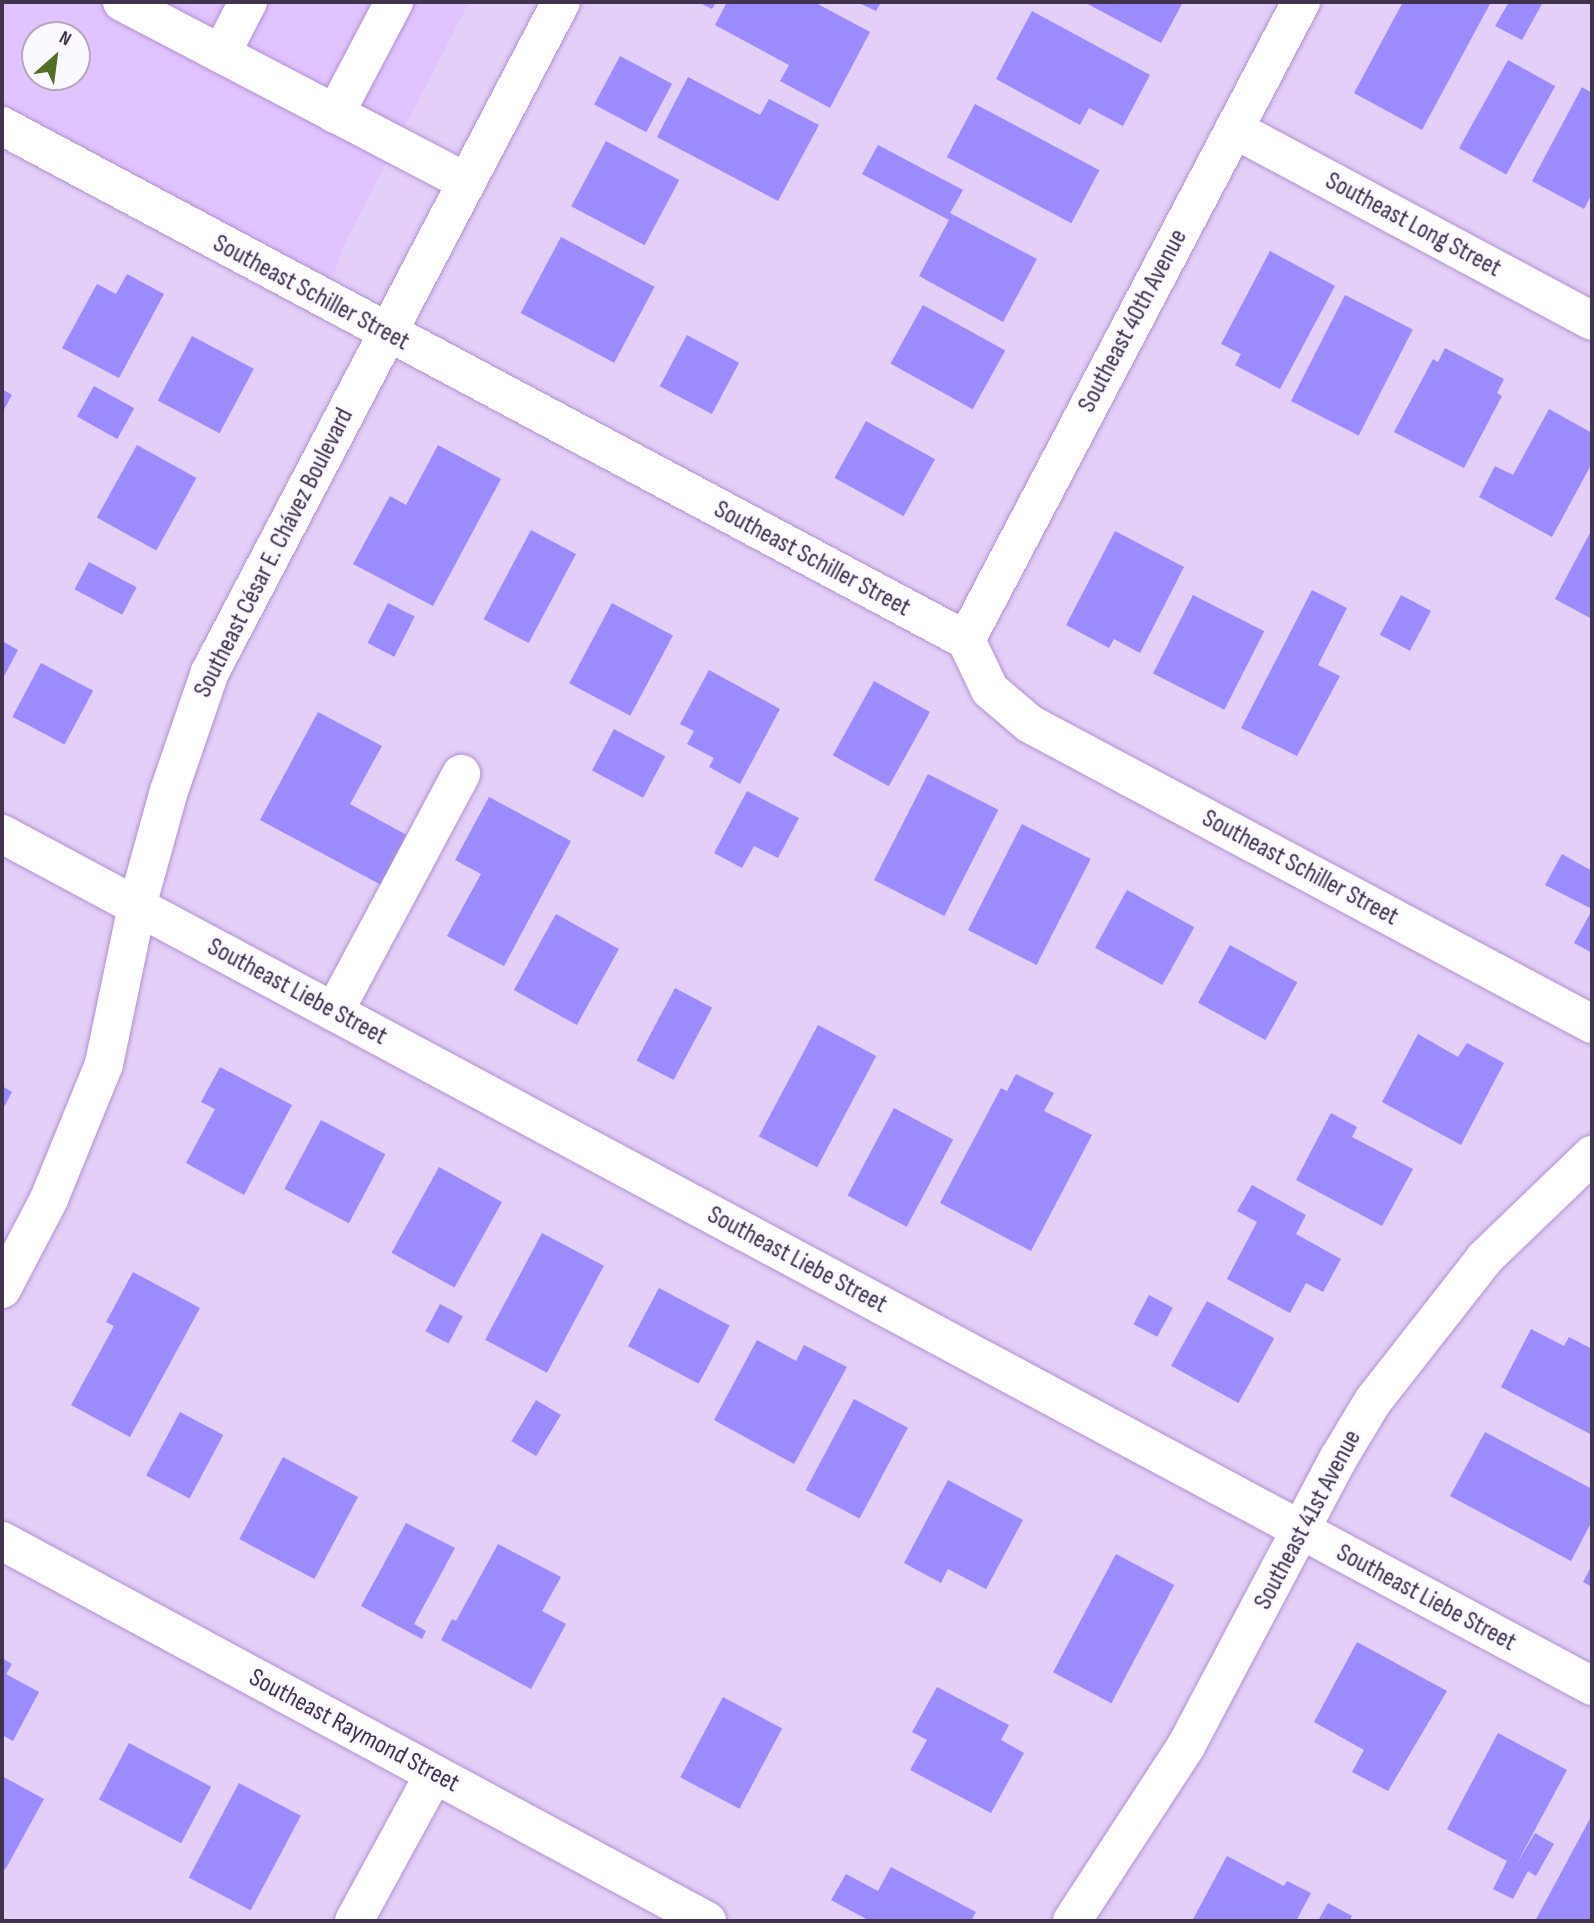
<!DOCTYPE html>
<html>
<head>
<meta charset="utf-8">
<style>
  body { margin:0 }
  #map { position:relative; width:1594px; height:1923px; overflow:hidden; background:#e3cff7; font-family:"Sofia Sans Condensed",sans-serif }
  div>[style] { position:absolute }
  .built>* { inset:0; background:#e1c3ff }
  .building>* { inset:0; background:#9b8bfc; transform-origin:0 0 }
  .roads { filter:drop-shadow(0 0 2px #b391d2) drop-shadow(0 0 2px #b391d2) }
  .minor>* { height:38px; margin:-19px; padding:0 19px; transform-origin:19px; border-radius:19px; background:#fff }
  .major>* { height:38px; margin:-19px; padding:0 19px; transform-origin:19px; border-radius:19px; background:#fff }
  span { translate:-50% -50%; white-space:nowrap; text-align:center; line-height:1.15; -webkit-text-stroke:5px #fbf8ff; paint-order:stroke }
  .street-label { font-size:26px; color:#41334e }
  .frame { position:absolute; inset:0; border:4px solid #41334e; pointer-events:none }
  .north { position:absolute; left:21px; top:21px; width:70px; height:70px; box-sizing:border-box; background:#fbf8ff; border:2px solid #b1a9b8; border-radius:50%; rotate:28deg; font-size:19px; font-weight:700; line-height:28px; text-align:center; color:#41334e }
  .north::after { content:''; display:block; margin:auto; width:24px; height:32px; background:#516e22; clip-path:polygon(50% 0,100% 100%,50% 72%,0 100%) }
</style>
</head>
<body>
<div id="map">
  <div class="built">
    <div style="clip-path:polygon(evenodd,2px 2px,469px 2px,341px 251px,329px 293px,2px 118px,2px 2px,35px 35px,77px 35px,77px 77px,35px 77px,35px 35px)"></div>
  </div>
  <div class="building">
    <div style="clip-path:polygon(698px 2px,716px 2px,712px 9px)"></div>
    <div style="clip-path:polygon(727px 2px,814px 2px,870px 32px,830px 108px,780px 81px,789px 65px,715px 25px)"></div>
    <div style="clip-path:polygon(857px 2px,881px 2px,876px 11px)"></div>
    <div style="clip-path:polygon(1084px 2px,1183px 2px,1161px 43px)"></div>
    <div style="clip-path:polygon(1403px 2px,1491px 2px,1422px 130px,1354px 93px)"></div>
    <div style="clip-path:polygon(1509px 2px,1543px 2px,1522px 40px,1495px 26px)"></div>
    <div style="clip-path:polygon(1032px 11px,1150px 75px,1123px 126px,1089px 108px,1080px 125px,996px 79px)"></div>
    <div style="left:620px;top:56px;width:59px;height:55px;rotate:28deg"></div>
    <div style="left:1508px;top:60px;width:54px;height:101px;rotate:29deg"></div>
    <div style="clip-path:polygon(688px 77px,760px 115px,769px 99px,819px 125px,778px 201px,657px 137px)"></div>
    <div style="clip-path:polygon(1582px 87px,1592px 93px,1592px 194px,1584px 209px,1532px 181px)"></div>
    <div style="left:975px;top:104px;width:141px;height:60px;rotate:28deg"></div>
    <div style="left:606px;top:141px;width:83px;height:74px;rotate:28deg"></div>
    <div style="clip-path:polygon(878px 145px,963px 190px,950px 213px,1037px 259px,1003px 322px,919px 276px,949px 220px,862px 174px)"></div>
    <div style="left:561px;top:237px;width:106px;height:86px;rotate:28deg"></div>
    <div style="clip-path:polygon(1270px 251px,1335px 286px,1280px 389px,1235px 365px,1241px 354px,1221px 344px)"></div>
    <div style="clip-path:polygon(127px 274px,164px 294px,119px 378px,62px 348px,97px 284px,116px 294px)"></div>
    <div style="left:1345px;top:295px;width:76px;height:119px;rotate:27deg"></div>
    <div style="left:923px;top:305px;width:94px;height:67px;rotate:29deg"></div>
    <div style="left:687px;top:335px;width:59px;height:58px;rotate:28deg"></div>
    <div style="left:192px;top:336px;width:70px;height:73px;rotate:28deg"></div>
    <div style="clip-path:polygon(1445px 348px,1504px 379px,1497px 393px,1502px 396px,1464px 468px,1394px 432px,1433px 359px,1438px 362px)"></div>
    <div style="left:94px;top:386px;width:46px;height:35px;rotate:29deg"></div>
    <div style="clip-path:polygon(2px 389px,12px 395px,2px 413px)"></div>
    <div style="clip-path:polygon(1549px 409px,1592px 433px,1592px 463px,1552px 537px,1479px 497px,1495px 466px,1513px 475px)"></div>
    <div style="left:866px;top:421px;width:79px;height:65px;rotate:29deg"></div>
    <div style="left:137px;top:445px;width:68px;height:83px;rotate:29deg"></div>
    <div style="clip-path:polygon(438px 445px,501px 479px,433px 606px,353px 564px,390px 496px,406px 505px)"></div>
    <div style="clip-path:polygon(1592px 529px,1592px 619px,1555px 599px)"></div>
    <div style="left:531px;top:530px;width:51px;height:101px;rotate:28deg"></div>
    <div style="clip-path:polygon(1115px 531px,1184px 567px,1140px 653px,1114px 639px,1109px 648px,1066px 625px)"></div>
    <div style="left:89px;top:562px;width:54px;height:31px;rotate:28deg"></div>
    <div style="clip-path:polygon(1312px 590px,1347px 608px,1318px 665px,1340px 676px,1297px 756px,1241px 728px)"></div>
    <div style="left:1193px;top:595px;width:80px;height:88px;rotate:27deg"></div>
    <div style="left:1401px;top:595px;width:34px;height:45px;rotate:28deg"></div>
    <div style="left:388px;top:603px;width:30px;height:45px;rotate:27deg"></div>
    <div style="left:612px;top:603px;width:69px;height:91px;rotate:28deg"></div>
    <div style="clip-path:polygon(2px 641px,18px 650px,2px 680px)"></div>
    <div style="left:41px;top:663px;width:59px;height:61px;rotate:28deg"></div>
    <div style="clip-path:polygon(709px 670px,780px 709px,740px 784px,709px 767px,714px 758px,687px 744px,694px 731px,680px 724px)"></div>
    <div style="left:874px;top:681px;width:64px;height:85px;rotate:29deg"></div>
    <div style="clip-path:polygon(318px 712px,382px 746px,350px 804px,412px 838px,385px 887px,260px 820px)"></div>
    <div style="left:614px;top:729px;width:58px;height:47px;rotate:28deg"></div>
    <div style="left:928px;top:774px;width:79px;height:119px;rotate:27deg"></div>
    <div style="clip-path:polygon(747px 791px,799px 818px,778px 858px,754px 846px,742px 868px,714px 853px)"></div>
    <div style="clip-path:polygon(489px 797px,571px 841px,504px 966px,447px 936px,481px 874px,455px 860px)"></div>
    <div style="left:1022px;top:824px;width:77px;height:119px;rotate:27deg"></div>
    <div style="clip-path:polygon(1562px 854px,1592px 871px,1592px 909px,1545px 885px)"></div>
    <div style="left:1127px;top:890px;width:77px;height:66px;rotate:29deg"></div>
    <div style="clip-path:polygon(1592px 910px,1592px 953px,1574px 943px)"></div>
    <div style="left:556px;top:914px;width:72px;height:87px;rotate:29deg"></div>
    <div style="left:1230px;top:945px;width:77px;height:66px;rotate:29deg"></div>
    <div style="left:675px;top:988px;width:42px;height:82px;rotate:28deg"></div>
    <div style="left:818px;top:1025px;width:66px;height:126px;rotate:28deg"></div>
    <div style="clip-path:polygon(1418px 1034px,1458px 1057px,1467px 1043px,1504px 1063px,1461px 1145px,1382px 1102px)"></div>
    <div style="clip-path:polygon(220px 1067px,292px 1105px,244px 1195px,186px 1163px,215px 1109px,201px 1102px)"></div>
    <div style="clip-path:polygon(1016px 1074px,1054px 1093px,1044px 1111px,1092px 1135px,1031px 1251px,940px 1203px,1001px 1088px,1007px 1091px)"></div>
    <div style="clip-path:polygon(2px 1086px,12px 1092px,2px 1111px)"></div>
    <div style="left:894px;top:1108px;width:67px;height:99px;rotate:28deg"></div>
    <div style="clip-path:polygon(1331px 1113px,1357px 1127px,1352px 1137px,1413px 1169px,1382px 1226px,1296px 1180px)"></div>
    <div style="left:321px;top:1120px;width:73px;height:78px;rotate:28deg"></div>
    <div style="left:439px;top:1167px;width:72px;height:98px;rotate:29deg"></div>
    <div style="clip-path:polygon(1252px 1185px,1306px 1215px,1296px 1234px,1341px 1259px,1323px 1292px,1306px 1283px,1290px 1313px,1227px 1279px,1257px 1222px,1237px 1211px)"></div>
    <div style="left:542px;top:1233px;width:70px;height:121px;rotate:28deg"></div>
    <div style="clip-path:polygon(133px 1272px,200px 1308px,130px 1437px,71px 1405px,114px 1326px,106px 1322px)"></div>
    <div style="left:659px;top:1288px;width:80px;height:66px;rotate:28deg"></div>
    <div style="left:1149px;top:1295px;width:27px;height:33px;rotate:28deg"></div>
    <div style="left:1207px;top:1301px;width:77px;height:74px;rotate:29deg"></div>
    <div style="left:440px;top:1304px;width:26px;height:31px;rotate:28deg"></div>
    <div style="clip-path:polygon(1531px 1329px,1564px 1346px,1569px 1337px,1592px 1349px,1592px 1435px,1501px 1387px)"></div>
    <div style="clip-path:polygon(757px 1340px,796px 1361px,804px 1345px,847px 1367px,794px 1464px,714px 1420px)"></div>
    <div style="left:854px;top:1399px;width:61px;height:103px;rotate:28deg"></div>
    <div style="left:536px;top:1400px;width:29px;height:48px;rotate:31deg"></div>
    <div style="left:180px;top:1412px;width:49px;height:72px;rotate:28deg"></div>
    <div style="clip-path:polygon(1485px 1432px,1592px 1489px,1592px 1521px,1571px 1561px,1450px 1496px)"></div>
    <div style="left:283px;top:1457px;width:85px;height:93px;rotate:28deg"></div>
    <div style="clip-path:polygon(948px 1480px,1023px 1520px,986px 1589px,948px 1569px,941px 1583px,904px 1563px)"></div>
    <div style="clip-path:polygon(406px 1523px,455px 1548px,414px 1624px,426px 1631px,422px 1639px,361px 1606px)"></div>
    <div style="clip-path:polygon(498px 1544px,561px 1577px,542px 1611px,566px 1624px,531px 1689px,441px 1640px,452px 1619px,456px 1621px)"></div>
    <div style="left:1116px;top:1554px;width:66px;height:134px;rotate:28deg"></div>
    <div style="clip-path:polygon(1592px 1565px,1592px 1587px,1583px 1582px)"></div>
    <div style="clip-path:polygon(1357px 1642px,1447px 1691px,1388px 1791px,1352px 1772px,1364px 1750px,1314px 1722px)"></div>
    <div style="clip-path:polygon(2px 1658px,12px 1664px,6px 1674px,39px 1692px,13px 1741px,2px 1735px)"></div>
    <div style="clip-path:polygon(937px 1687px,1009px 1725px,1001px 1740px,1024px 1753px,991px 1813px,910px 1770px,927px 1740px,912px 1732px)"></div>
    <div style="left:723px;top:1697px;width:67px;height:91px;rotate:28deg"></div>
    <div style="clip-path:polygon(1498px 1733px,1567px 1770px,1516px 1865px,1535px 1833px,1554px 1844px,1536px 1876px,1528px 1871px,1513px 1899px,1493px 1889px,1507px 1861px,1447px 1829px)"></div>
    <div style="left:129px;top:1743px;width:93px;height:64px;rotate:28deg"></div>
    <div style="clip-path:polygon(2px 1776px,44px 1799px,5px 1870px,2px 1868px)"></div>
    <div style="left:239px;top:1783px;width:70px;height:107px;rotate:28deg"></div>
    <div style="clip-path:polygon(1592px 1815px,1592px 1921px,1535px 1921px)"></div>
    <div style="clip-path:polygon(1227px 1856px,1284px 1886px,1287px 1881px,1311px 1893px,1296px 1921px,1192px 1921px)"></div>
    <div style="clip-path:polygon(891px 1867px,976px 1912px,971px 1921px,870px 1921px,831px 1900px,846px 1874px,878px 1891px)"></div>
    <div style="clip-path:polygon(1328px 1903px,1352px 1916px,1349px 1921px,1318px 1921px)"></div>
  </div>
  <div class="roads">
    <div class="minor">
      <div style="left:122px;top:2px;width:388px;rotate:27.6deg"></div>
      <div style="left:221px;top:54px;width:59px;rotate:-62.6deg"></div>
      <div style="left:335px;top:114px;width:127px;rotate:-62.2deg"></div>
      <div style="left:2px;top:126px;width:1092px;rotate:28.07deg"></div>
      <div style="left:966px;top:640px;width:55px;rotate:64.4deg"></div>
      <div style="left:990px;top:690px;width:52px;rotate:40.4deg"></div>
      <div style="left:1030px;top:724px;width:637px;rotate:28.09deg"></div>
      <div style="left:1234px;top:129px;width:406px;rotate:28.2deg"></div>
      <div style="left:966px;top:640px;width:721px;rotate:-62.3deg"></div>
      <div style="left:2px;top:834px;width:1804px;rotate:28.18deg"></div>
      <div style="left:334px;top:1012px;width:270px;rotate:-61.9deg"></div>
      <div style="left:2px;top:1541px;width:801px;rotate:28.32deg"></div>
      <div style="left:354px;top:1921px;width:167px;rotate:-61.4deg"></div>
      <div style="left:1072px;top:1921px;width:209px;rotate:-56.9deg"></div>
      <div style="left:1186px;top:1746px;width:325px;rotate:-62.1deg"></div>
      <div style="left:1338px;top:1459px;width:68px;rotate:-58.9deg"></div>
      <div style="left:1373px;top:1401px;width:182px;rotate:-51.9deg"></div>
      <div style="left:1485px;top:1258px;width:149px;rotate:-43.9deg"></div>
    </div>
    <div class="major">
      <div style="left:2px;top:1289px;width:102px;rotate:-62.4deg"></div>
      <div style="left:49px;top:1199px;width:146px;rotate:-67.8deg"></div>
      <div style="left:104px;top:1064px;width:161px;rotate:-78.2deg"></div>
      <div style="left:137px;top:906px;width:119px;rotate:-74.5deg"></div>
      <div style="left:169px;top:791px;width:126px;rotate:-71deg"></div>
      <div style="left:210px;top:672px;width:756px;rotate:-62.35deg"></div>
    </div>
  </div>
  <div class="street-label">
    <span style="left:1413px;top:225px;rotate:28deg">Southeast Long Street</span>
    <span style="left:311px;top:293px;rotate:28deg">Southeast Schiller Street</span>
    <span style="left:1133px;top:321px;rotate:-62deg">Southeast 40th Avenue</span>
    <span style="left:274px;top:553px;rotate:-63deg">Southeast César E. Chávez Boulevard</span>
    <span style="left:812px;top:559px;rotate:28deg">Southeast Schiller Street</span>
    <span style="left:1300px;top:868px;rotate:28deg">Southeast Schiller Street</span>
    <span style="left:297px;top:992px;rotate:28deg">Southeast Liebe Street</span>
    <span style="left:797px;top:1260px;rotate:28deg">Southeast Liebe Street</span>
    <span style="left:1308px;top:1520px;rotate:-62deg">Southeast 41st Avenue</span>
    <span style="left:1426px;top:1598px;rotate:28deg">Southeast Liebe Street</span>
    <span style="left:354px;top:1731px;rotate:28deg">Southeast Raymond Street</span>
  </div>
  <div class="frame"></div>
  <div class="north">N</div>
</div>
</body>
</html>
